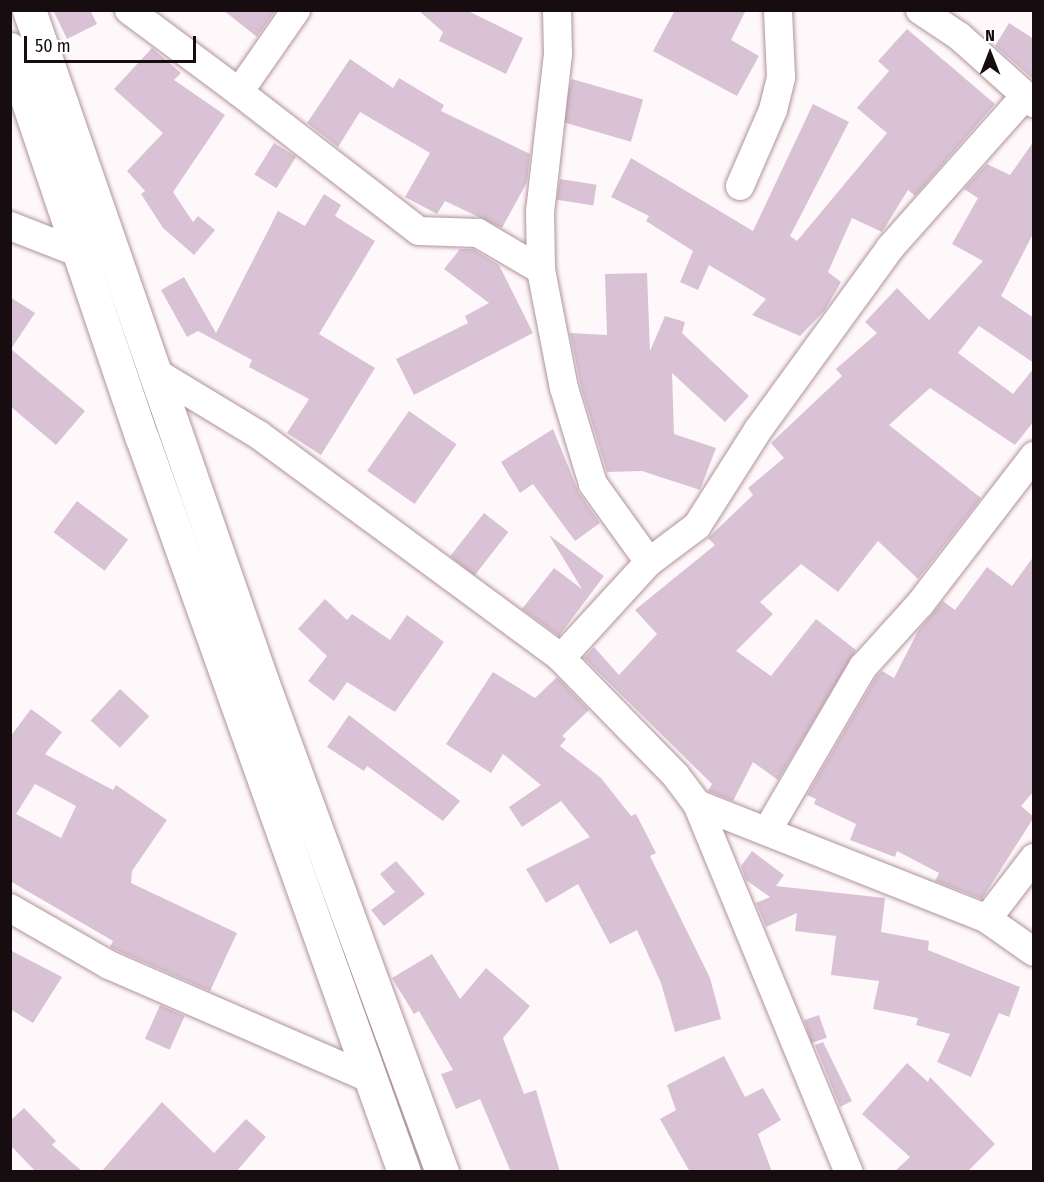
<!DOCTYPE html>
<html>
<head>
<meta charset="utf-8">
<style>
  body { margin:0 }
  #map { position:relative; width:1044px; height:1182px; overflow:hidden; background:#fff8fa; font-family:"Fira Sans Condensed",sans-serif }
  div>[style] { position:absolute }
  .building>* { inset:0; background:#d9c2d5; transform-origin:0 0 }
  .roads { filter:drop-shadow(0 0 2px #b0939b) drop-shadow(0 0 2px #b0939b) }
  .minor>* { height:28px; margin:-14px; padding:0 14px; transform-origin:14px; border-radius:14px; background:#fff }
  .major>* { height:33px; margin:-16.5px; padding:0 16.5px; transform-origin:16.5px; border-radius:16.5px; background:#fff }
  span { translate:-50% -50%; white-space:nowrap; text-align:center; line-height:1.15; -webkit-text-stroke:5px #fff; paint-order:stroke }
  .frame { position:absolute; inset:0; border:12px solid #170d10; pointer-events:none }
  .north { position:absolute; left:960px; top:24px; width:60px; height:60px; -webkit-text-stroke:4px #fff; paint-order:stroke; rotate:0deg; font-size:16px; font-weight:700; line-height:24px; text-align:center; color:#170d10 }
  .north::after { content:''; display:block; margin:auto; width:21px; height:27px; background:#170d10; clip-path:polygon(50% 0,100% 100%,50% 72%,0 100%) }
  .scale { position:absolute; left:24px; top:36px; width:172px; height:27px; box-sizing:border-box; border:3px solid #170d10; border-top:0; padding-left:8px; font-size:18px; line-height:21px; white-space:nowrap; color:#170d10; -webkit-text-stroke:4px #fff; paint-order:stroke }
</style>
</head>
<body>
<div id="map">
  <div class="building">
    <div style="clip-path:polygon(53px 10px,90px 10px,97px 24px,67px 39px)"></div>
    <div style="clip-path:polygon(223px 10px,276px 10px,257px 37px)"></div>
    <div style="clip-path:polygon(418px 10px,466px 10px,523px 38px,506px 74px,439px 41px,443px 32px)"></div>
    <div style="clip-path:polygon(675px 10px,746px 10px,731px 40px,759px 56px,737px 96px,653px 51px)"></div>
    <div style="clip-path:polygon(1009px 23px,1034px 39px,1034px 80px,995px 46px)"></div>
    <div style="clip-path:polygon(907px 29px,995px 104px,915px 196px,908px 190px,882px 232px,852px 218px,828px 272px,841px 282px,825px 310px,800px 336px,752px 315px,766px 299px,709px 265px,698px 290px,680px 282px,693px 251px,646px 221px,649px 216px,611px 197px,631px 158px,753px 231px,813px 104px,849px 122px,790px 236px,797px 241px,887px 133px,857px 108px,889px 71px,878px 61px)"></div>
    <div style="clip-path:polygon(152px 48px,181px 73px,174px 80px,225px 115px,173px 192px,193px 222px,198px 216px,215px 230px,194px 255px,163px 228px,141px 194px,145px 191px,127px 171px,163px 133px,114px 89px)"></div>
    <div style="clip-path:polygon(350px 59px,393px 88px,399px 78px,444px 105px,441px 111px,530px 154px,527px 182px,502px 228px,445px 201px,437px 214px,405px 197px,430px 153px,360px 112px,338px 147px,307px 123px)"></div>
    <div style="left:572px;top:79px;width:74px;height:44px;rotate:16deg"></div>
    <div style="clip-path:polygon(1034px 141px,1034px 232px,1001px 296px,1034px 318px,1034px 363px,979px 326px,958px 353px,1013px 394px,1034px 368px,1034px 421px,1015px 445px,930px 388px,889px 425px,981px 498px,918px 579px,878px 541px,838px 592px,801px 564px,760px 602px,773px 614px,736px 651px,771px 676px,816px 619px,856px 650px,778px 780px,753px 762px,733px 801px,708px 791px,712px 784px,584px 658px,594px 647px,619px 675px,657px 634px,635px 610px,715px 545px,708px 538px,753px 495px,748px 488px,784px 458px,771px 443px,842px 376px,836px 369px,877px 333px,865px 322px,897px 288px,929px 320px,983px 261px,952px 244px,978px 198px,964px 189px,987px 164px,1010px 175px)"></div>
    <div style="left:274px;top:143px;width:26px;height:37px;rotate:32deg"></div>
    <div style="left:560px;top:179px;width:37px;height:21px;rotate:9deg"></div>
    <div style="clip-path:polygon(324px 194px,341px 205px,335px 216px,375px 241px,319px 334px,375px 368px,321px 455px,287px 433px,309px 399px,249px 367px,252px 360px,198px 331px,187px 337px,161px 290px,184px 277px,216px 333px,278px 211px,305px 226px)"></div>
    <div style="clip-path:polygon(460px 249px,473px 249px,499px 265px,533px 333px,414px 395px,396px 359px,468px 323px,465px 316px,489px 303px,444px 269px)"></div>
    <div style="clip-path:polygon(647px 273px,650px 351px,665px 316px,685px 322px,682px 333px,749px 396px,725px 422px,672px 373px,674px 434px,716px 448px,700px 490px,642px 471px,607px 472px,581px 387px,570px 333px,607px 335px,605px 274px)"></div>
    <div style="clip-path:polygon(10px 297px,35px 313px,11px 349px,85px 411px,56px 445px,10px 406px)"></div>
    <div style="left:409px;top:411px;width:58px;height:73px;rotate:35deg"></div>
    <div style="clip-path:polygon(553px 429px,579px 493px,600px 523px,575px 541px,533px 484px,520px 493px,501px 462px)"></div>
    <div style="left:77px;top:501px;width:64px;height:39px;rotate:37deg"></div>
    <div style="left:484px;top:513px;width:31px;height:55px;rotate:38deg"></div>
    <div style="clip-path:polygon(549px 535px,604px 576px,559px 636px,522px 609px,554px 568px,582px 589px)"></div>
    <div style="clip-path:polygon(1034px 556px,1034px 791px,1021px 806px,1034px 817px,982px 899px,935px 881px,939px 873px,897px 851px,895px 857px,850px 840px,856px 824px,814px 804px,816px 799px,807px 795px,876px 677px,882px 671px,894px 678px,918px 631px,943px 601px,955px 610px,987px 567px,1012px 586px)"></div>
    <div style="clip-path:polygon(325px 599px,347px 620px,352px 614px,390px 640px,407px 615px,444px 642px,395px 712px,347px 682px,334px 701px,308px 681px,327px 656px,298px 629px)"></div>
    <div style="clip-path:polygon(493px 672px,535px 698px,557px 677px,589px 710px,562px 736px,566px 739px,560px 746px,601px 778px,631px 816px,636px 814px,656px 853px,650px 856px,710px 978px,721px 1019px,675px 1032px,661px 983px,637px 930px,610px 944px,578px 884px,546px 903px,526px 869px,590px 837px,561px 801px,522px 827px,509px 807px,541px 785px,503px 754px,491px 773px,446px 744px)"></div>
    <div style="left:120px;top:689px;width:40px;height:43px;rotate:43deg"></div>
    <div style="clip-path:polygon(evenodd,31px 709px,62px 732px,45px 754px,113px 790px,116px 785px,167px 820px,132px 871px,131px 883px,237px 933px,210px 991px,116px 950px,110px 947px,113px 941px,10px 881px,10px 737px,31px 709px,35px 784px,76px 806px,61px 838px,16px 814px,35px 784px)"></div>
    <div style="clip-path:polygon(349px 715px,460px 801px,443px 821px,367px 766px,364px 771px,327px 747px)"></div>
    <div style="clip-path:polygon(752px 851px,784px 875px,776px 886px,885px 898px,881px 932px,929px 941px,928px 950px,1020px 987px,1009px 1017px,999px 1013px,971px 1077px,937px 1062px,950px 1034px,916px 1025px,918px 1018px,873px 1009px,879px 981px,831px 975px,836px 936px,795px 931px,797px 913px,766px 927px,756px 903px,770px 897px,746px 880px,741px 866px)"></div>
    <div style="clip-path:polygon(396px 861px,425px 894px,384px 926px,371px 910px,395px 892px,380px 874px)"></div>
    <div style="clip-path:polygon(10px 950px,62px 977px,33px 1023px,10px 1009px)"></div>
    <div style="clip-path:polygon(432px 954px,460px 999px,486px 968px,530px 1006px,503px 1038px,524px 1094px,536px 1090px,560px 1172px,511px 1172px,480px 1099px,456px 1109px,441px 1074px,453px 1070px,419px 1011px,414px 1014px,392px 978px)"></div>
    <div style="left:160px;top:1005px;width:27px;height:37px;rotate:24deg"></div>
    <div style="left:819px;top:1015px;width:24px;height:16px;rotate:71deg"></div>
    <div style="clip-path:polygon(823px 1042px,852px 1101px,840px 1107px,815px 1045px)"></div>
    <div style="clip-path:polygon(724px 1056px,745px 1097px,763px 1088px,781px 1120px,758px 1134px,772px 1172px,690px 1172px,660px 1119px,676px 1110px,667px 1085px)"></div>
    <div style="clip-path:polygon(907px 1063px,928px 1082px,930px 1077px,995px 1144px,967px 1172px,894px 1172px,910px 1157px,862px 1114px)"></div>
    <div style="clip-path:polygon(162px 1102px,214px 1153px,246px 1119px,266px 1137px,236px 1172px,101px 1172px)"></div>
    <div style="clip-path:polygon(24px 1108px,56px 1141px,52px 1145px,83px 1172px,36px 1172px,10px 1145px,10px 1121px)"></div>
  </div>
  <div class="roads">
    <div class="minor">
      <div style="left:129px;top:10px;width:137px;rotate:36.7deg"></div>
      <div style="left:239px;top:92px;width:100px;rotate:-55.2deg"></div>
      <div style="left:557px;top:10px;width:44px;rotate:88.7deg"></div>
      <div style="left:558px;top:54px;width:158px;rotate:96.5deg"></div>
      <div style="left:540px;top:211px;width:59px;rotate:89deg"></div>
      <div style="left:541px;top:270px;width:120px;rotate:79deg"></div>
      <div style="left:564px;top:388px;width:100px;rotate:73.2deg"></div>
      <div style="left:593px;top:484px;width:96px;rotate:54.3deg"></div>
      <div style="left:920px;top:10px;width:47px;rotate:33.7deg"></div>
      <div style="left:959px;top:36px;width:101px;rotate:41.8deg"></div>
      <div style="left:239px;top:92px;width:227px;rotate:37.7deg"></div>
      <div style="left:419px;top:231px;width:59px;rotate:1.9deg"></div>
      <div style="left:478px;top:233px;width:73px;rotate:30.4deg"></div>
      <div style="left:740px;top:186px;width:83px;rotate:-66.5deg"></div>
      <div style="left:773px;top:110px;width:34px;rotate:-76deg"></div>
      <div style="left:781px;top:77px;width:67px;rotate:-92.6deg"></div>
      <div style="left:10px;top:226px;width:77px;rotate:21.3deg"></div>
      <div style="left:155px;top:372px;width:122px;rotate:31.2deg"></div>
      <div style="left:259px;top:435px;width:375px;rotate:36.4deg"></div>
      <div style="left:561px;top:658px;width:165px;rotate:45.7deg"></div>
      <div style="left:676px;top:776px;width:35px;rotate:53deg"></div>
      <div style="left:697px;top:804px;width:398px;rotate:67.6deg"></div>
      <div style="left:561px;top:658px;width:130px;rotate:-47.5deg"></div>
      <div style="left:649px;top:562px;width:60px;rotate:-36.9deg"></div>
      <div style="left:697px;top:526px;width:114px;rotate:-57.6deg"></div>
      <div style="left:758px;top:430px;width:225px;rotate:-54deg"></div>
      <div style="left:890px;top:248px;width:202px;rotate:-48.4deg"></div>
      <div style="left:697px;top:804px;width:312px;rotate:21.6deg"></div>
      <div style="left:987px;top:919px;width:57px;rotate:35.1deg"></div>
      <div style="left:767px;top:831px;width:190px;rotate:-59.7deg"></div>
      <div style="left:863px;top:667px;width:85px;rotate:-47.9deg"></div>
      <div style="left:920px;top:604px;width:187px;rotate:-52.4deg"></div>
      <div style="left:10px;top:908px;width:114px;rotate:29.9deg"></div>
      <div style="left:109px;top:965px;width:283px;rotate:23.5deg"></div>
      <div style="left:987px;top:919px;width:77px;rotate:-52.4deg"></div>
    </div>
    <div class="major">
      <div style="left:29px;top:10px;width:710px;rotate:70.85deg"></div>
      <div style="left:262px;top:681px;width:523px;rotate:69.87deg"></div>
      <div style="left:10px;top:49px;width:411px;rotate:71.3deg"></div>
      <div style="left:142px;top:438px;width:779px;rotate:70.36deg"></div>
    </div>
  </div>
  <div class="frame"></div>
  <div class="north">N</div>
  <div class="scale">50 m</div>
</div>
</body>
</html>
